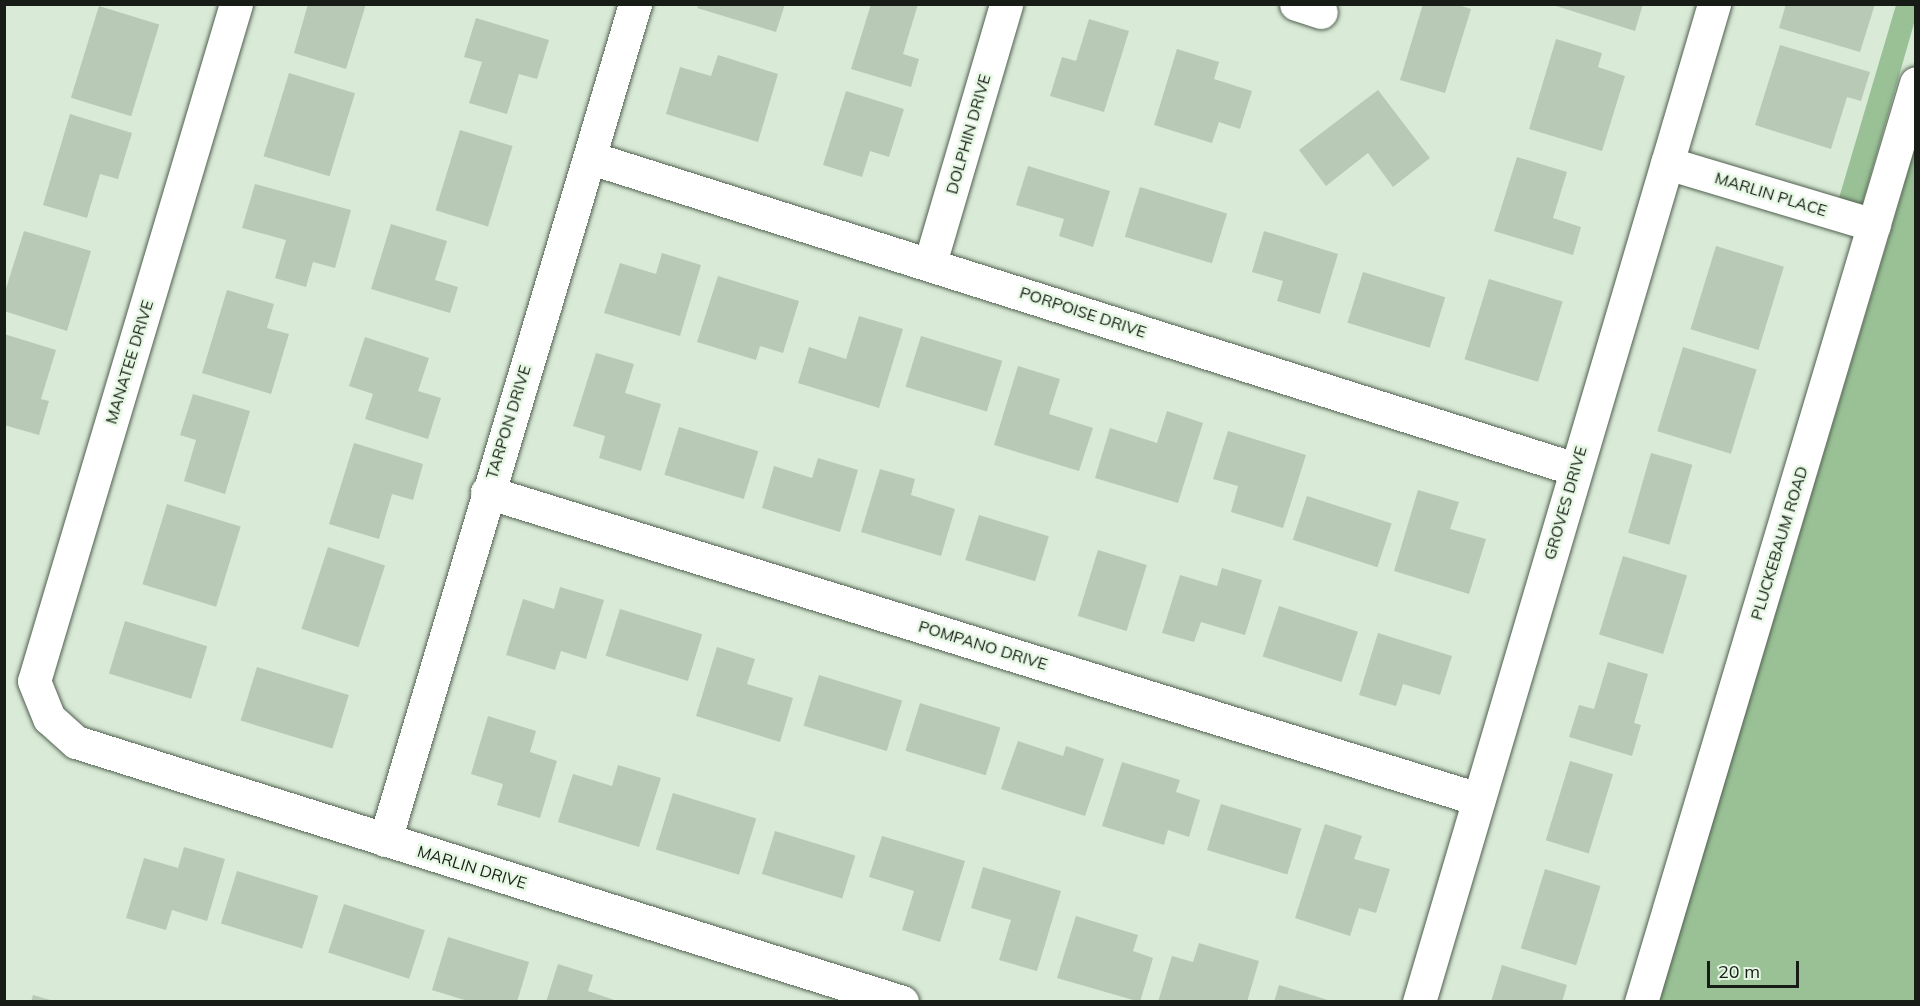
<!DOCTYPE html>
<html>
<head>
<meta charset="utf-8">
<style>
  body { margin:0 }
  #map { position:relative; width:1920px; height:1006px; overflow:hidden; background:#d9ebd7; font-family:Mulish,sans-serif }
  div>[style] { position:absolute }
  .green>* { inset:0; background:#9ac196 }
  .building>* { inset:0; background:#b8c9b6; transform-origin:0 0 }
  .roads { filter:drop-shadow(0 0 2px #516050) drop-shadow(0 0 2px #516050) }
  .minor>* { height:33px; margin:-16.5px; padding:0 16.5px; transform-origin:16.5px; border-radius:16.5px; background:#fff }
  span { translate:-50% -50%; white-space:nowrap; text-align:center; line-height:1.15; -webkit-text-stroke:5px #e6f8e4; paint-order:stroke }
  .street-label { font-size:16px; color:#171d16 }
  .frame { position:absolute; inset:0; border:6px solid #171d16; pointer-events:none }
  .scale { position:absolute; left:1707px; top:961px; width:92px; height:27px; box-sizing:border-box; border:3px solid #171d16; border-top:0; padding-left:8px; font-size:18px; line-height:21px; white-space:nowrap; color:#171d16; -webkit-text-stroke:4px #e6f8e4; paint-order:stroke }
</style>
</head>
<body>
<div id="map">
  <div class="green">
    <div style="clip-path:polygon(1896px 5px,1915px 5px,1915px 20px,1862px 205px,1839px 198px)"></div>
    <div style="clip-path:polygon(1915px 147px,1915px 1001px,1659px 1001px,1891px 230px)"></div>
  </div>
  <div class="building">
    <div style="clip-path:polygon(308px 4px,366px 4px,346px 69px,294px 53px)"></div>
    <div style="clip-path:polygon(699px 4px,785px 4px,776px 32px,697px 8px)"></div>
    <div style="clip-path:polygon(871px 4px,918px 4px,903px 54px,919px 59px,911px 87px,851px 69px)"></div>
    <div style="clip-path:polygon(1423px 4px,1455px 4px,1471px 9px,1445px 93px,1400px 80px)"></div>
    <div style="clip-path:polygon(1550px 4px,1643px 4px,1635px 31px)"></div>
    <div style="clip-path:polygon(1786px 4px,1875px 4px,1860px 52px,1779px 28px)"></div>
    <div style="left:99px;top:6px;width:63px;height:96px;rotate:17deg"></div>
    <div style="clip-path:polygon(476px 18px,549px 40px,537px 79px,519px 74px,507px 114px,469px 103px,482px 62px,464px 57px)"></div>
    <div style="clip-path:polygon(1089px 19px,1129px 31px,1104px 112px,1050px 96px,1062px 57px,1076px 61px)"></div>
    <div style="clip-path:polygon(1556px 39px,1602px 53px,1598px 67px,1625px 76px,1602px 151px,1529px 129px)"></div>
    <div style="clip-path:polygon(1780px 45px,1870px 72px,1861px 101px,1847px 97px,1831px 149px,1755px 125px)"></div>
    <div style="clip-path:polygon(1177px 49px,1219px 62px,1214px 79px,1252px 91px,1240px 129px,1219px 122px,1212px 143px,1154px 125px)"></div>
    <div style="clip-path:polygon(718px 55px,778px 74px,758px 142px,666px 114px,680px 67px,711px 76px)"></div>
    <div style="left:289px;top:73px;width:69px;height:87px;rotate:17deg"></div>
    <div style="clip-path:polygon(1378px 90px,1430px 158px,1393px 187px,1368px 153px,1326px 186px,1299px 150px)"></div>
    <div style="clip-path:polygon(846px 91px,904px 109px,889px 157px,870px 151px,862px 177px,823px 165px)"></div>
    <div style="clip-path:polygon(70px 114px,132px 133px,118px 179px,100px 174px,87px 218px,43px 205px)"></div>
    <div style="left:460px;top:130px;width:55px;height:84px;rotate:17deg"></div>
    <div style="clip-path:polygon(1517px 157px,1567px 172px,1553px 218px,1581px 227px,1573px 255px,1494px 231px)"></div>
    <div style="clip-path:polygon(1028px 166px,1110px 191px,1093px 247px,1059px 236px,1064px 219px,1016px 205px)"></div>
    <div style="clip-path:polygon(255px 184px,351px 210px,335px 268px,313px 262px,306px 287px,275px 278px,286px 240px,242px 228px)"></div>
    <div style="left:1140px;top:187px;width:91px;height:52px;rotate:17deg"></div>
    <div style="clip-path:polygon(391px 224px,447px 241px,435px 280px,458px 287px,450px 313px,371px 289px)"></div>
    <div style="clip-path:polygon(24px 231px,91px 251px,67px 331px,4px 311px,4px 295px)"></div>
    <div style="clip-path:polygon(1264px 231px,1338px 254px,1320px 314px,1277px 301px,1283px 281px,1252px 272px)"></div>
    <div style="left:1716px;top:246px;width:71px;height:87px;rotate:17deg"></div>
    <div style="clip-path:polygon(662px 253px,701px 265px,680px 336px,604px 313px,620px 263px,656px 274px)"></div>
    <div style="left:1363px;top:272px;width:86px;height:53px;rotate:17deg"></div>
    <div style="clip-path:polygon(718px 276px,799px 301px,783px 353px,760px 346px,756px 360px,697px 342px)"></div>
    <div style="left:1489px;top:279px;width:77px;height:84px;rotate:17deg"></div>
    <div style="clip-path:polygon(227px 290px,274px 304px,267px 328px,289px 334px,271px 394px,202px 373px)"></div>
    <div style="clip-path:polygon(859px 316px,903px 329px,879px 408px,798px 383px,809px 347px,846px 359px)"></div>
    <div style="clip-path:polygon(4px 334px,56px 350px,41px 399px,49px 401px,39px 435px,4px 425px)"></div>
    <div style="left:921px;top:336px;width:85px;height:53px;rotate:17deg"></div>
    <div style="clip-path:polygon(365px 337px,429px 358px,418px 391px,441px 398px,428px 439px,365px 419px,373px 394px,349px 386px)"></div>
    <div style="left:1683px;top:347px;width:77px;height:88px;rotate:17deg"></div>
    <div style="clip-path:polygon(596px 353px,634px 364px,625px 393px,661px 404px,641px 471px,599px 458px,605px 436px,573px 426px)"></div>
    <div style="clip-path:polygon(1018px 366px,1060px 379px,1049px 414px,1093px 428px,1079px 471px,994px 445px)"></div>
    <div style="clip-path:polygon(193px 394px,250px 411px,225px 494px,184px 481px,196px 440px,180px 435px)"></div>
    <div style="clip-path:polygon(1167px 411px,1203px 423px,1178px 503px,1095px 478px,1110px 428px,1157px 443px)"></div>
    <div style="left:679px;top:427px;width:83px;height:50px;rotate:17deg"></div>
    <div style="clip-path:polygon(1228px 431px,1306px 455px,1283px 528px,1231px 512px,1238px 486px,1213px 479px)"></div>
    <div style="clip-path:polygon(354px 443px,423px 464px,413px 500px,392px 494px,379px 539px,329px 524px)"></div>
    <div style="left:1651px;top:453px;width:43px;height:83px;rotate:16deg"></div>
    <div style="clip-path:polygon(818px 458px,858px 470px,840px 532px,762px 508px,774px 466px,812px 478px)"></div>
    <div style="clip-path:polygon(880px 469px,915px 479px,911px 495px,955px 509px,941px 556px,861px 532px)"></div>
    <div style="clip-path:polygon(1418px 490px,1459px 502px,1450px 529px,1486px 539px,1469px 594px,1394px 571px)"></div>
    <div style="left:1307px;top:496px;width:89px;height:46px;rotate:18deg"></div>
    <div style="left:167px;top:504px;width:77px;height:84px;rotate:17deg"></div>
    <div style="left:979px;top:515px;width:73px;height:47px;rotate:17deg"></div>
    <div style="left:328px;top:547px;width:60px;height:86px;rotate:18deg"></div>
    <div style="left:1098px;top:550px;width:51px;height:69px;rotate:17deg"></div>
    <div style="left:1623px;top:556px;width:67px;height:82px;rotate:17deg"></div>
    <div style="clip-path:polygon(1222px 568px,1262px 580px,1245px 635px,1201px 622px,1194px 642px,1162px 633px,1180px 575px,1217px 586px)"></div>
    <div style="clip-path:polygon(560px 587px,604px 600px,586px 659px,561px 651px,555px 670px,506px 655px,523px 599px,554px 609px)"></div>
    <div style="left:1279px;top:606px;width:83px;height:53px;rotate:18deg"></div>
    <div style="left:620px;top:609px;width:86px;height:49px;rotate:17deg"></div>
    <div style="left:125px;top:621px;width:86px;height:55px;rotate:17deg"></div>
    <div style="clip-path:polygon(1378px 633px,1452px 656px,1440px 695px,1403px 684px,1396px 706px,1359px 695px)"></div>
    <div style="clip-path:polygon(717px 647px,755px 659px,747px 684px,793px 698px,780px 742px,696px 716px)"></div>
    <div style="clip-path:polygon(1608px 662px,1648px 674px,1634px 723px,1641px 725px,1632px 756px,1569px 737px,1579px 705px,1594px 709px)"></div>
    <div style="left:257px;top:667px;width:96px;height:56px;rotate:17deg"></div>
    <div style="left:819px;top:675px;width:87px;height:53px;rotate:17deg"></div>
    <div style="left:920px;top:703px;width:84px;height:50px;rotate:17deg"></div>
    <div style="clip-path:polygon(488px 716px,536px 731px,530px 752px,557px 761px,540px 818px,497px 805px,503px 784px,471px 774px)"></div>
    <div style="clip-path:polygon(1018px 741px,1063px 756px,1066px 746px,1104px 759px,1085px 816px,1001px 789px)"></div>
    <div style="left:1570px;top:761px;width:45px;height:83px;rotate:17deg"></div>
    <div style="clip-path:polygon(1122px 762px,1180px 780px,1176px 792px,1200px 800px,1189px 837px,1168px 830px,1164px 845px,1102px 826px)"></div>
    <div style="clip-path:polygon(618px 765px,661px 778px,639px 847px,558px 822px,573px 774px,612px 786px)"></div>
    <div style="left:673px;top:793px;width:87px;height:59px;rotate:17deg"></div>
    <div style="left:1221px;top:804px;width:84px;height:48px;rotate:17deg"></div>
    <div style="clip-path:polygon(1325px 824px,1362px 836px,1354px 859px,1390px 869px,1376px 913px,1359px 908px,1350px 936px,1295px 918px)"></div>
    <div style="left:775px;top:831px;width:84px;height:45px;rotate:17deg"></div>
    <div style="clip-path:polygon(882px 836px,965px 861px,940px 942px,902px 930px,914px 891px,869px 877px)"></div>
    <div style="clip-path:polygon(184px 847px,225px 859px,207px 921px,172px 910px,166px 930px,126px 918px,144px 858px,178px 868px)"></div>
    <div style="clip-path:polygon(983px 867px,1061px 891px,1037px 971px,999px 960px,1011px 920px,971px 908px)"></div>
    <div style="left:1545px;top:869px;width:58px;height:83px;rotate:17deg"></div>
    <div style="left:237px;top:871px;width:85px;height:55px;rotate:17deg"></div>
    <div style="left:344px;top:904px;width:85px;height:51px;rotate:18deg"></div>
    <div style="clip-path:polygon(1076px 916px,1138px 935px,1133px 951px,1153px 958px,1140px 1002px,1057px 978px)"></div>
    <div style="clip-path:polygon(448px 937px,529px 962px,517px 1002px,471px 1002px,432px 990px)"></div>
    <div style="clip-path:polygon(1199px 943px,1259px 961px,1247px 1002px,1158px 1002px,1172px 956px,1193px 962px)"></div>
    <div style="clip-path:polygon(558px 964px,593px 975px,588px 991px,620px 1002px,546px 1002px)"></div>
    <div style="clip-path:polygon(1502px 965px,1567px 985px,1562px 1002px,1491px 1002px)"></div>
    <div style="clip-path:polygon(1279px 985px,1331px 1001px,1331px 1002px,1274px 1002px)"></div>
    <div style="clip-path:polygon(33px 995px,54px 1001px,54px 1002px,31px 1002px)"></div>
  </div>
  <div class="roads">
    <div class="minor">
      <div style="left:236px;top:4px;width:706px;rotate:106.61deg"></div>
      <div style="left:34px;top:681px;width:40px;rotate:68deg"></div>
      <div style="left:49px;top:718px;width:36px;rotate:42deg"></div>
      <div style="left:76px;top:742px;width:866px;rotate:17.47deg"></div>
      <div style="left:1296px;top:4px;width:26px;rotate:18deg"></div>
      <div style="left:591px;top:158px;width:1032px;rotate:17.54deg"></div>
      <div style="left:1667px;top:163px;width:216px;rotate:16.7deg"></div>
      <div style="left:930px;top:263px;width:270px;rotate:-73.6deg"></div>
      <div style="left:487px;top:492px;width:1037px;rotate:17.21deg"></div>
      <div style="left:385px;top:840px;width:873px;rotate:-73.35deg"></div>
      <div style="left:1419px;top:1002px;width:1041px;rotate:-73.53deg"></div>
      <div style="left:1641px;top:1002px;width:959px;rotate:-73.34deg"></div>
    </div>
  </div>
  <div class="street-label">
    <span style="left:968px;top:134px;rotate:-74deg">DOLPHIN DRIVE</span>
    <span style="left:1771px;top:194px;rotate:17deg">MARLIN PLACE</span>
    <span style="left:1083px;top:312px;rotate:18deg">PORPOISE DRIVE</span>
    <span style="left:129px;top:362px;rotate:-73deg">MANATEE DRIVE</span>
    <span style="left:508px;top:422px;rotate:-73deg">TARPON DRIVE</span>
    <span style="left:1565px;top:503px;rotate:-74deg">GROVES DRIVE</span>
    <span style="left:1779px;top:543px;rotate:-73deg">PLUCKEBAUM ROAD</span>
    <span style="left:983px;top:645px;rotate:17deg">POMPANO DRIVE</span>
    <span style="left:472px;top:867px;rotate:17deg">MARLIN DRIVE</span>
  </div>
  <div class="frame"></div>
  <div class="scale">20 m</div>
</div>
</body>
</html>
